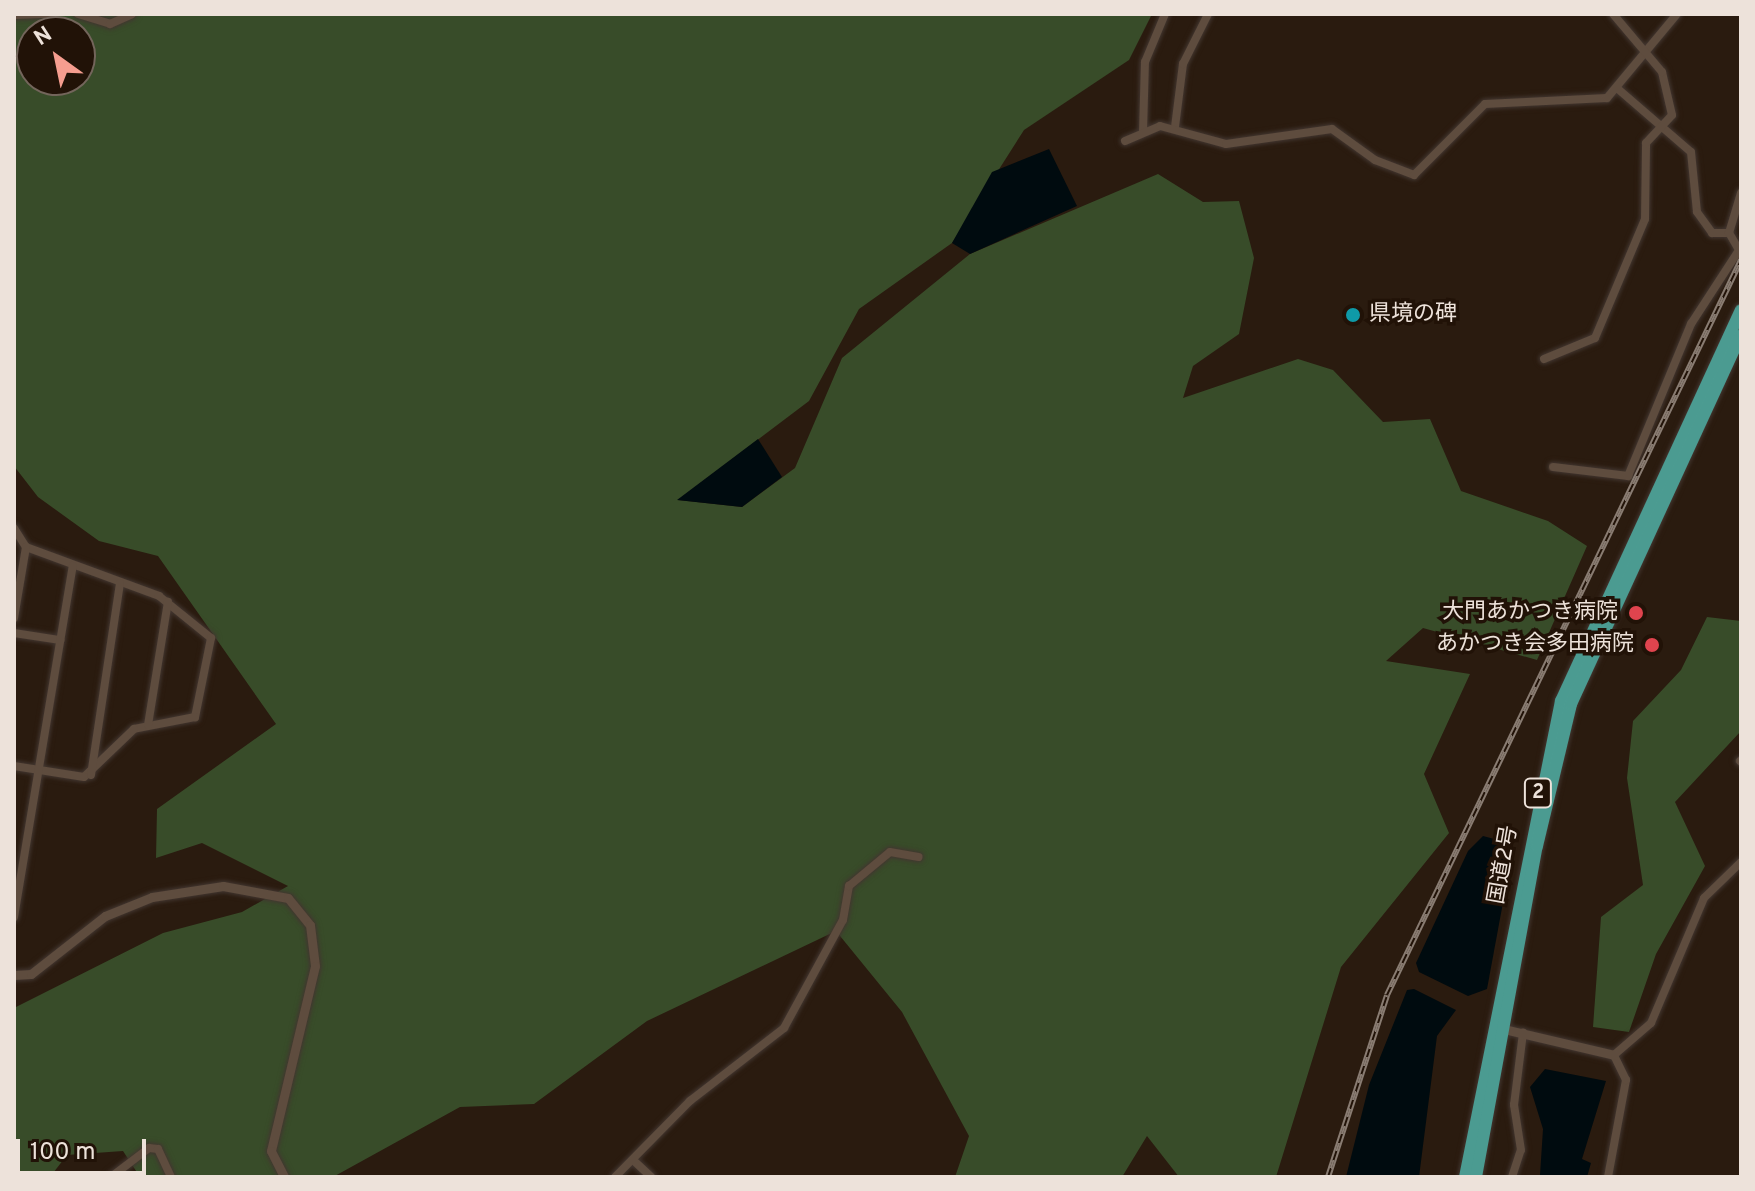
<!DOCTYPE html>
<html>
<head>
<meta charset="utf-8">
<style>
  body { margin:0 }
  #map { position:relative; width:1755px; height:1191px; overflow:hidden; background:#2a1b0f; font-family:Overpass,"Noto Sans JP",sans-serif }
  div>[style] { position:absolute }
  .green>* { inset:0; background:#384c29 }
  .water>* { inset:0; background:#000b0f }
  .roads { filter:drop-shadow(0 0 2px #423630) drop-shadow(0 0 2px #423630) }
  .minor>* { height:8px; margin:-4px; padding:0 4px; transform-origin:4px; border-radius:4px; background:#5e4c3e }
  .tertiary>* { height:9px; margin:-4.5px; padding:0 4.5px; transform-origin:4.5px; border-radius:4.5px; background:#5e4c3e }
  .trunk>* { height:12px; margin:-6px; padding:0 6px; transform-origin:6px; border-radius:6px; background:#4b9b91 }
  .rail>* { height:6px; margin-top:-3px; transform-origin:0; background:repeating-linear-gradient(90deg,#211207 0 9px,#897c72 0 18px); box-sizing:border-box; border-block:2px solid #897c72 }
  .dots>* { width:22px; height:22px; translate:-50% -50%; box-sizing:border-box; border:4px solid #211207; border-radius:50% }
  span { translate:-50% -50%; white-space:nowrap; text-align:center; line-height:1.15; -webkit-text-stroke:7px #211207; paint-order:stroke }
  .shield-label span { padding:2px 6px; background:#211207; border:2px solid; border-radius:6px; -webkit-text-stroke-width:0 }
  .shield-label { font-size:20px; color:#ede2da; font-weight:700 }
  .poi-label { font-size:22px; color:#ede2da }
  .left { translate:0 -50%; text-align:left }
  .right { translate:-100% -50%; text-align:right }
  .street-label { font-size:22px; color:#ede2da }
  .frame { position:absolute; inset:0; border:16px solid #ede2da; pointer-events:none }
  .north { position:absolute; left:16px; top:16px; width:80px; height:80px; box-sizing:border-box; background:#211207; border:2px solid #73655b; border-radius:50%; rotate:327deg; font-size:22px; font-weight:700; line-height:32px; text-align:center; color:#ede2da }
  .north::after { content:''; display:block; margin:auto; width:28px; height:36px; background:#f59d8f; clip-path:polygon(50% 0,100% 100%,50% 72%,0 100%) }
  .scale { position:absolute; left:16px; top:1139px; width:130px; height:36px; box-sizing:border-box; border:4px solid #ede2da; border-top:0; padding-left:10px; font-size:24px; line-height:28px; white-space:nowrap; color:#ede2da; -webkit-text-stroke:6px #211207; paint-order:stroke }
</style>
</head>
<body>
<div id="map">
  <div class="green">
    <div style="clip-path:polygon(evenodd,14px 14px,1152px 14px,1129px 60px,1024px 130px,952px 243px,859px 309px,809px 401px,678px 500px,742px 507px,795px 468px,842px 358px,970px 254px,1158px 174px,1203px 202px,1239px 201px,1254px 258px,1239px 334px,1193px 366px,1183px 398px,1298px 359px,1333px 370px,1383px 422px,1430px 419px,1461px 491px,1548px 521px,1587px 546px,1537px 660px,1423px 628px,1386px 661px,1470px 674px,1424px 774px,1449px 833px,1341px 967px,1276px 1177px,1179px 1177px,1147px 1136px,1122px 1177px,955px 1177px,969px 1136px,902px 1012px,836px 931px,647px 1021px,534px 1104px,460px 1107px,333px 1177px,140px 1177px,123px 1151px,67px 1155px,50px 1177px,14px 1177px,14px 1008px,163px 933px,242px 912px,288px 886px,202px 843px,156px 858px,157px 809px,276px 724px,158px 556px,99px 541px,38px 497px,14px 466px,14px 14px,32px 32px,80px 32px,80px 80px,32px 80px,32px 32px)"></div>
    <div style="clip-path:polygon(1707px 617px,1741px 621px,1741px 731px,1675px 802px,1705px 866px,1656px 954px,1629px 1032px,1593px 1027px,1601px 917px,1643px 885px,1627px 778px,1633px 721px,1681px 670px)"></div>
  </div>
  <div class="water">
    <div style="clip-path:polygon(1049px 149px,1077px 206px,970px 254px,952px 243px,992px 172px)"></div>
    <div style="clip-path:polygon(758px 439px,782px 477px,742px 507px,677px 500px)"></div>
    <div style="clip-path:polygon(1483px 836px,1498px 840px,1509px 870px,1487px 989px,1468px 996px,1419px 972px,1416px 963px,1468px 851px)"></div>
    <div style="clip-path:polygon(1414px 989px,1456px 1010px,1437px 1036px,1419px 1177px,1346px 1177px,1369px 1085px,1407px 990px)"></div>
    <div style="clip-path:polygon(1545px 1069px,1606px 1081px,1582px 1159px,1591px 1163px,1587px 1177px,1540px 1175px,1543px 1129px,1530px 1087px)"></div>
  </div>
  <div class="roads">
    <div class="minor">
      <div style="left:78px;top:14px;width:34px;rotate:17deg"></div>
      <div style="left:110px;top:24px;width:24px;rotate:-24deg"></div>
      <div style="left:14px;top:15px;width:37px;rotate:-2deg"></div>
      <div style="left:1618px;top:89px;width:96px;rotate:40.8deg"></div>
      <div style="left:1691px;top:152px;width:60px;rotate:84.3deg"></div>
      <div style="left:1697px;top:212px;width:26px;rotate:54deg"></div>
      <div style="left:1712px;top:233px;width:17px"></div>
      <div style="left:1175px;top:127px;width:64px;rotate:-82.8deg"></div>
      <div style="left:1183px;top:64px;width:56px;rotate:-63.4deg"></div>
      <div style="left:1143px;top:132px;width:70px;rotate:-88.4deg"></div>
      <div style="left:1145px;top:62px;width:52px;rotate:-67.4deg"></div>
      <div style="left:1125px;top:141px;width:38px;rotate:-23deg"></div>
      <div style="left:1160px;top:126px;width:68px;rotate:15.3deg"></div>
      <div style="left:1226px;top:144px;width:107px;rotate:-8.1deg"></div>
      <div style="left:1332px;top:129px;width:53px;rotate:35.8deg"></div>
      <div style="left:1375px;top:160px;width:42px;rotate:21deg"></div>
      <div style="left:1414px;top:175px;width:100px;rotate:-45deg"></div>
      <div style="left:1485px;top:104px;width:122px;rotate:-2.8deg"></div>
      <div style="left:1607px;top:98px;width:109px;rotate:-50.2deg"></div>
      <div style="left:1544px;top:359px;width:55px;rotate:-22.4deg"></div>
      <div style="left:1595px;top:338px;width:129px;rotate:-67.2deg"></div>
      <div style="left:1645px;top:219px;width:76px;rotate:-89.2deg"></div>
      <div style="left:1646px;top:143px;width:38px;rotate:-47deg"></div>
      <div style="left:1672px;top:115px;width:44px;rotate:-103.1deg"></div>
      <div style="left:1662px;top:72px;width:76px;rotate:-130.2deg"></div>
      <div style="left:1553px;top:467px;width:76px;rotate:6.8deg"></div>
      <div style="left:1628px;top:476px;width:165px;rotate:-67.5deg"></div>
      <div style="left:1691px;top:324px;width:88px;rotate:-57deg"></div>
      <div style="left:1739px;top:250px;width:20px;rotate:-120deg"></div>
      <div style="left:1729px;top:233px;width:42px;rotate:-73.3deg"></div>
      <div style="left:14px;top:528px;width:22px;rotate:58deg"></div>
      <div style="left:26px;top:547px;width:142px;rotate:20.2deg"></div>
      <div style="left:159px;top:596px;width:67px;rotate:38.9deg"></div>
      <div style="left:211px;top:638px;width:81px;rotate:101.4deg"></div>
      <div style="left:195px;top:717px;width:62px;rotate:168.9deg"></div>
      <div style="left:134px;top:729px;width:69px;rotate:136.2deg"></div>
      <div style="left:84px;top:777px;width:71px;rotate:-171.1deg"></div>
      <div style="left:14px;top:618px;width:72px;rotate:-80.4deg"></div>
      <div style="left:14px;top:633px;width:47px;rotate:8.7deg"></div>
      <div style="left:148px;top:725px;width:125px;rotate:-80.8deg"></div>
      <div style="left:1740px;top:761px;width:1px;rotate:45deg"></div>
      <div style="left:91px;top:775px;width:194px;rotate:-81.4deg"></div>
      <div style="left:14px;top:917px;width:356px;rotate:-80.5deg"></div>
      <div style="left:633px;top:1160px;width:25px;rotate:43deg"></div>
      <div style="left:111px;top:1177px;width:48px;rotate:-37.3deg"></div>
      <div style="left:149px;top:1148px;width:9px;rotate:6deg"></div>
      <div style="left:158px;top:1149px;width:31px;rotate:65deg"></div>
      <div style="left:615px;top:1177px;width:107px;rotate:-45.4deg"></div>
      <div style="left:690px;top:1101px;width:119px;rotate:-37.8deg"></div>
      <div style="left:784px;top:1028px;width:123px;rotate:-61.4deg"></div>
      <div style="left:843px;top:920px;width:35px;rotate:-80deg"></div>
      <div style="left:849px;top:886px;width:53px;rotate:-39.7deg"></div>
      <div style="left:890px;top:852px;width:29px;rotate:10deg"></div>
      <div style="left:1512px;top:1177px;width:28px;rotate:-72deg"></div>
      <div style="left:1521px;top:1150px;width:46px;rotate:-98.8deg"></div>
      <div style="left:1514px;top:1105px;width:73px;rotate:-82.9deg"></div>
      <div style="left:1608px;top:1177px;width:99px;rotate:-79.5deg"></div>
      <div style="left:1626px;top:1080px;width:28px;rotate:-116deg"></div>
      <div style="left:1614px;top:1055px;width:49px;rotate:-40.9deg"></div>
      <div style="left:1651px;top:1023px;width:136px;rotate:-67deg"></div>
      <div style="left:1704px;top:898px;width:52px;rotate:-44.2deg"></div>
    </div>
    <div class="tertiary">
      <div style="left:14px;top:975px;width:17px;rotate:-3deg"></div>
      <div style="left:31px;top:974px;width:94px;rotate:-38.1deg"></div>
      <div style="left:105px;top:916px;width:51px;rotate:-22deg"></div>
      <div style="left:152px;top:897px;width:72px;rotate:-8.8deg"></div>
      <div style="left:223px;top:886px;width:66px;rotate:10.5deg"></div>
      <div style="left:288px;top:898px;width:35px;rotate:51deg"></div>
      <div style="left:310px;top:925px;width:41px;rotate:83deg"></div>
      <div style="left:315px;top:966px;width:190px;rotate:103.4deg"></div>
      <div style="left:271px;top:1151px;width:29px;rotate:63deg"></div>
      <div style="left:1499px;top:1028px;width:118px;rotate:13.2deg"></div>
    </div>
    <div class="trunk">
      <div style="left:1465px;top:1177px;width:486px;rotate:-78.6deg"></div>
      <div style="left:1561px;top:701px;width:430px;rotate:-65.3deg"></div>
      <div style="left:1476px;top:1177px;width:337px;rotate:-79.6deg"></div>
      <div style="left:1537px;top:846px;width:146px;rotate:-76.5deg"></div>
      <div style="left:1571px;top:704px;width:406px;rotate:-65.3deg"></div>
    </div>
  </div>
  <div class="rail">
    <div style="left:1328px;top:1177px;width:191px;rotate:-72deg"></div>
    <div style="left:1387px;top:995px;width:816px;rotate:-64.28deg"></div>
  </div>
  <div class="dots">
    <div style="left:1353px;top:315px;background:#0f9aa8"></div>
    <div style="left:1636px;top:613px;background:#e0444e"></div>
    <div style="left:1652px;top:645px;background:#e0444e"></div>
  </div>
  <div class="shield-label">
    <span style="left:1538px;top:793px">2</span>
  </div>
  <div class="poi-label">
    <span class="left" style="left:1369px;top:315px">県境の碑</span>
    <span class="right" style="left:1618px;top:613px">大門あかつき病院</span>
    <span class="right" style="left:1634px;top:645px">あかつき会多田病院</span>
  </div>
  <div class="street-label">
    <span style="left:1504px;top:865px;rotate:-80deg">国道2号</span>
  </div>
  <div class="frame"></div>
  <div class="north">N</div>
  <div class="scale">100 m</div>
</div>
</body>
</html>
